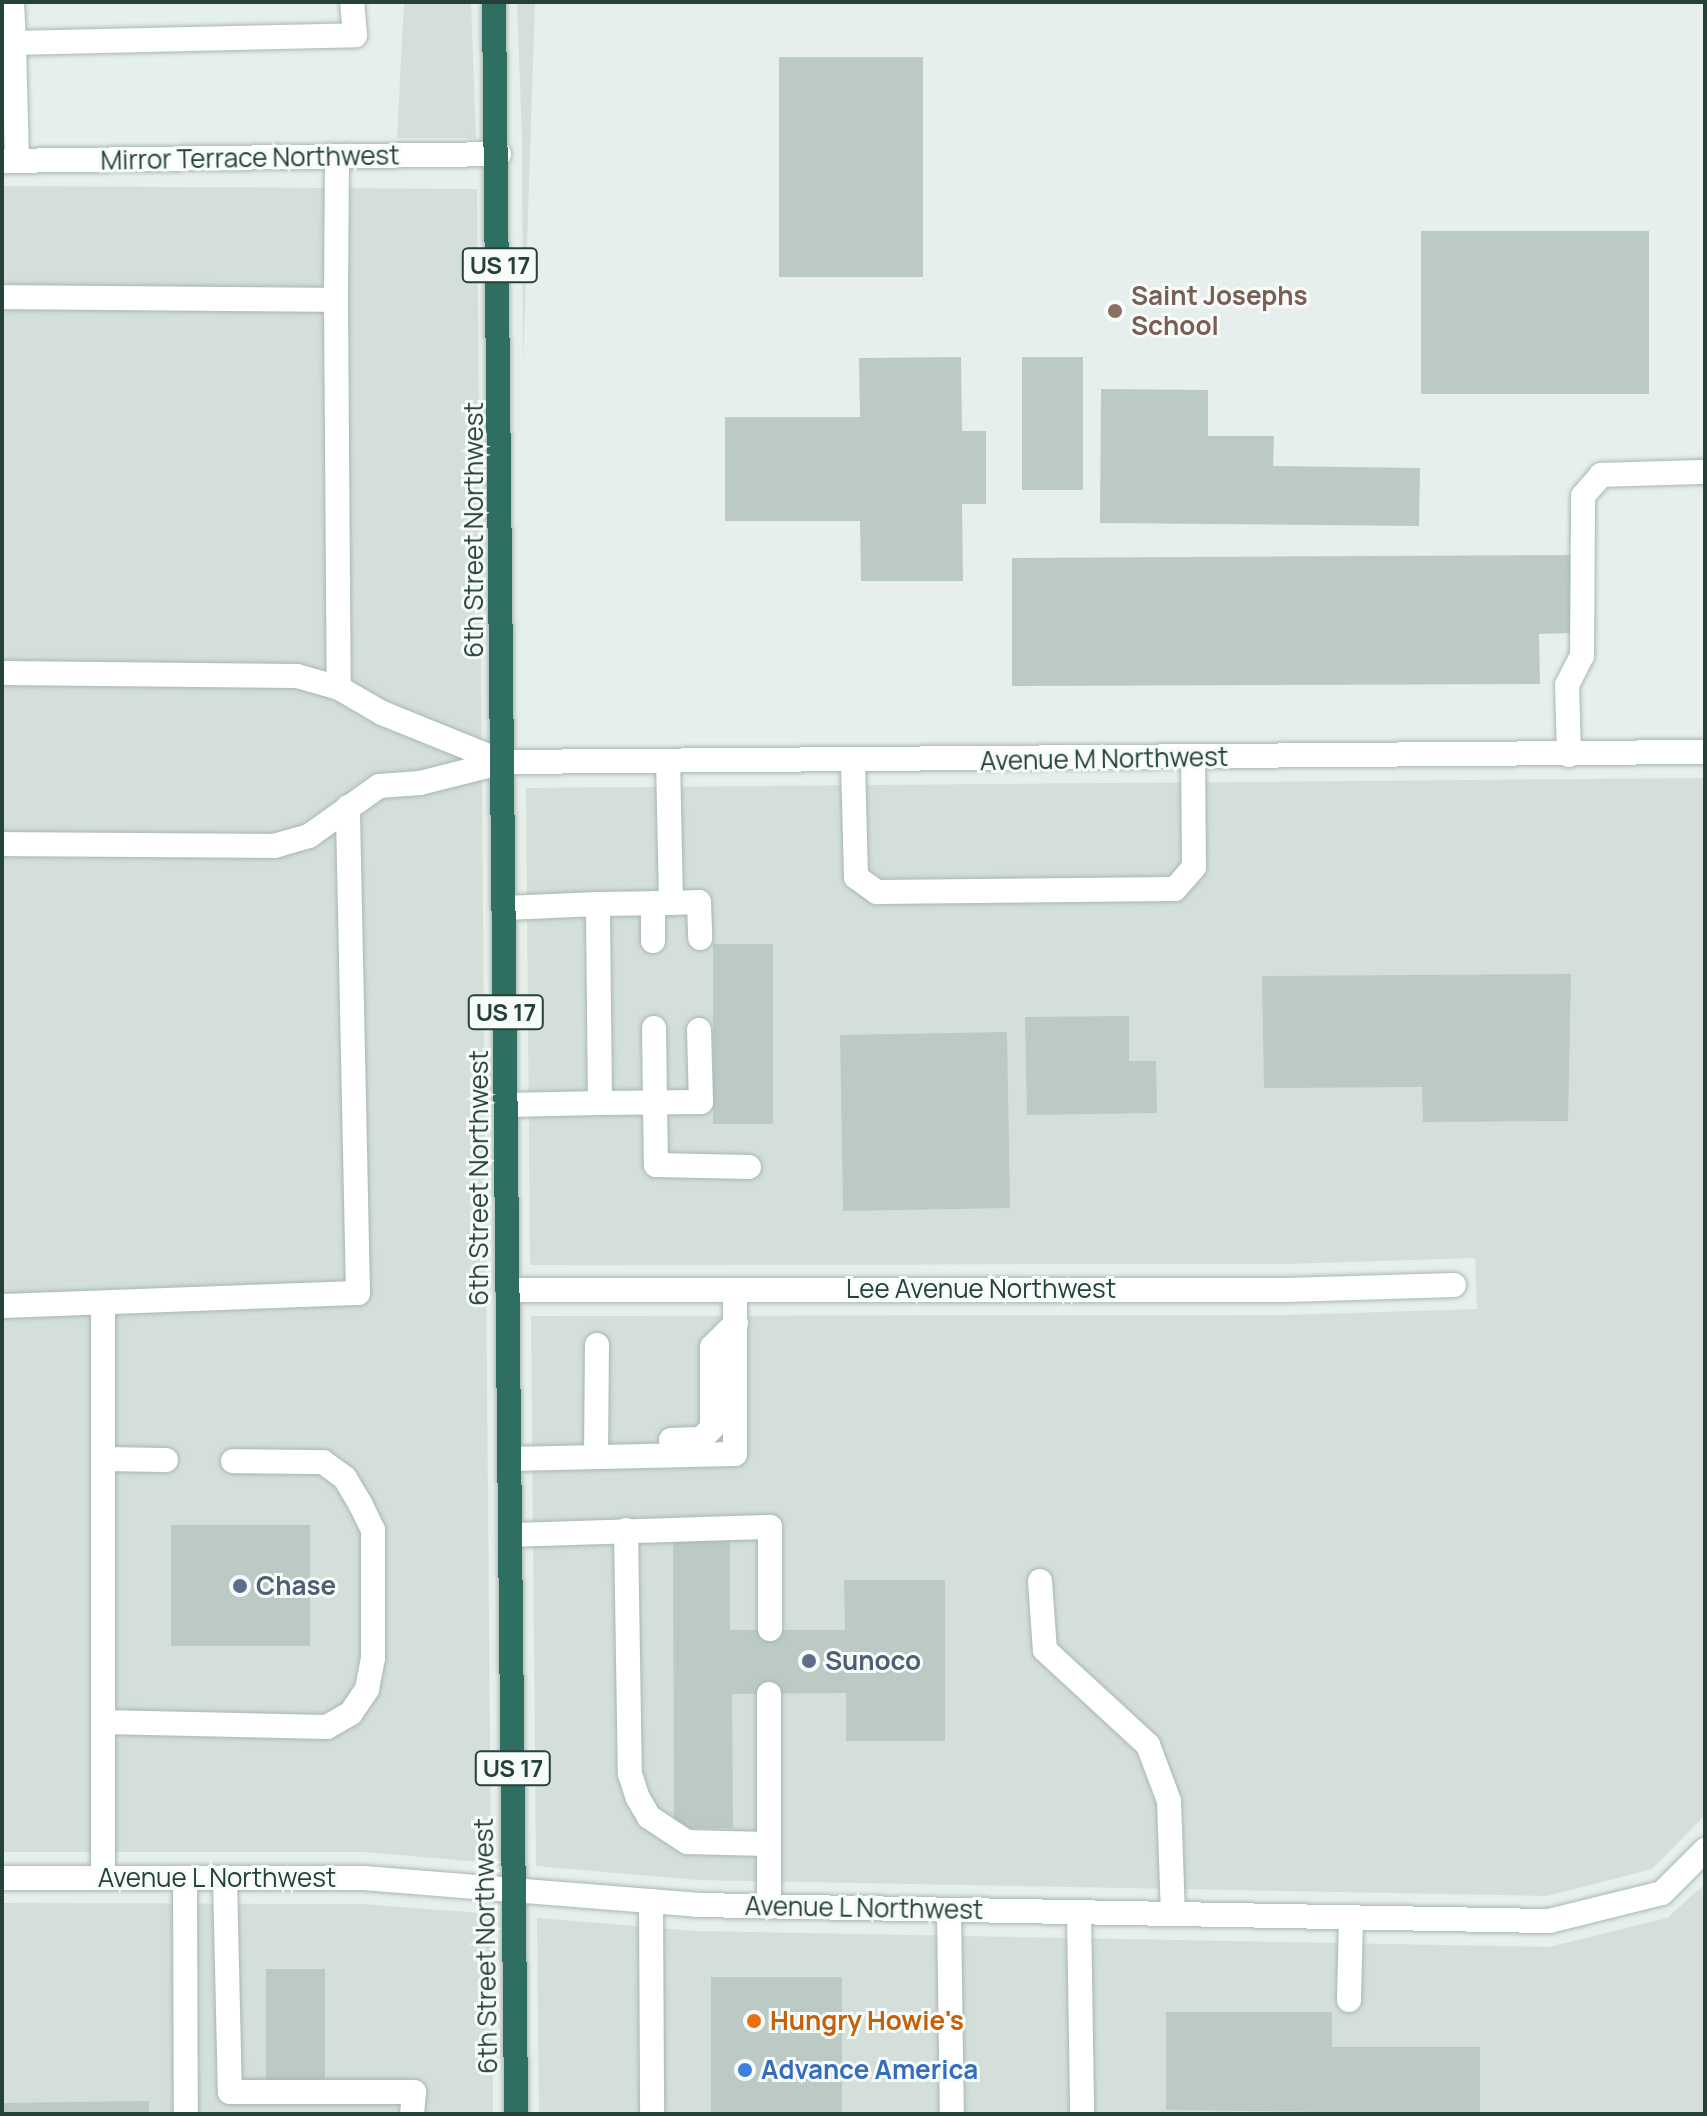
<!DOCTYPE html>
<html>
<head>
<meta charset="utf-8">
<style>
  body { margin:0 }
  #map { position:relative; width:1707px; height:2116px; overflow:hidden; background:#e6efeb; font-family:Manrope,sans-serif }
  div>[style] { position:absolute }
  .built>* { inset:0; background:#d4dfda }
  .building>* { inset:0; background:#bbcac4; transform-origin:0 0 }
  .roads { filter:drop-shadow(0 0 2px #a8b8b2) drop-shadow(0 0 2px #a8b8b2) }
  .lane>* { height:24px; margin:-12px; padding:0 12px; transform-origin:12px; border-radius:12px; background:#fff }
  .street>* { height:24px; margin:-12px; padding:0 12px; transform-origin:12px; border-radius:12px; background:#fff }
  .secondary>* { height:24px; margin:-12px; padding:0 12px; transform-origin:12px; border-radius:12px; background:#fff }
  .highway>* { height:24px; margin:-12px; padding:0 12px; transform-origin:12px; border-radius:12px; background:#2f6f62 }
  .dots>* { width:22px; height:22px; translate:-50% -50%; box-sizing:border-box; border:4px solid #f7fbf9; border-radius:50% }
  span { translate:-50% -50%; white-space:nowrap; text-align:center; line-height:1.15; -webkit-text-stroke:6px #f7fbf9; paint-order:stroke }
  .shield-label span { padding:2px 6px; background:#f7fbf9; border:2px solid; border-radius:6px; -webkit-text-stroke-width:0 }
  .shield-label { font-size:24px; color:#24423a; font-weight:700 }
  .street-label { font-size:26px; color:#24423a }
  .education-label { font-size:26px; color:#785e54; font-weight:700 }
  .left { translate:0 -50%; text-align:left }
  .service-label { font-size:26px; color:#4e5e75; font-weight:700 }
  .food-label { font-size:26px; color:#c56008; font-weight:700 }
  .shop-label { font-size:26px; color:#366cbe; font-weight:700 }
  .frame { position:absolute; inset:0; border:4px solid #24423a; pointer-events:none }
</style>
</head>
<body>
<div id="map">
  <div class="built">
    <div style="clip-path:polygon(404px 2px,471px 2px,476px 138px,397px 138px)"></div>
    <div style="clip-path:polygon(517px 2px,535px 2px,523px 367px,522px 138px)"></div>
    <div style="clip-path:polygon(2px 186px,477px 189px,491px 1863px,364px 1852px,2px 1852px)"></div>
    <div style="clip-path:polygon(1705px 778px,1705px 1815px,1652px 1869px,1547px 1896px,698px 1880px,536px 1866px,531px 1316px,1286px 1315px,1477px 1309px,1475px 1258px,1286px 1264px,530px 1265px,526px 788px)"></div>
    <div style="clip-path:polygon(1705px 1884px,1705px 2114px,539px 2114px,537px 1918px,696px 1931px,1549px 1947px,1667px 1918px)"></div>
    <div style="clip-path:polygon(2px 1903px,363px 1904px,492px 1914px,493px 2114px,2px 2114px)"></div>
  </div>
  <div class="building">
    <div style="left:779px;top:57px;width:144px;height:220px"></div>
    <div style="left:1421px;top:231px;width:228px;height:163px"></div>
    <div style="clip-path:polygon(961px 357px,962px 431px,986px 431px,986px 504px,962px 504px,963px 581px,861px 581px,860px 521px,725px 521px,725px 417px,860px 417px,859px 358px)"></div>
    <div style="left:1022px;top:357px;width:61px;height:133px"></div>
    <div style="clip-path:polygon(1101px 389px,1208px 390px,1208px 436px,1274px 436px,1273px 466px,1420px 468px,1419px 526px,1100px 523px)"></div>
    <div style="clip-path:polygon(1573px 555px,1573px 633px,1539px 634px,1540px 684px,1012px 686px,1012px 558px)"></div>
    <div style="left:713px;top:944px;width:60px;height:180px"></div>
    <div style="clip-path:polygon(1571px 974px,1568px 1121px,1423px 1122px,1422px 1087px,1264px 1088px,1262px 976px)"></div>
    <div style="clip-path:polygon(1129px 1016px,1129px 1061px,1156px 1061px,1157px 1113px,1027px 1115px,1025px 1017px)"></div>
    <div style="left:1007px;top:1032px;width:176px;height:167px;rotate:89deg"></div>
    <div style="left:171px;top:1525px;width:139px;height:121px"></div>
    <div style="clip-path:polygon(673px 1536px,730px 1536px,730px 1630px,845px 1630px,844px 1580px,945px 1580px,945px 1741px,846px 1741px,846px 1693px,732px 1694px,733px 1828px,674px 1828px)"></div>
    <div style="left:266px;top:1969px;width:59px;height:112px"></div>
    <div style="left:842px;top:1977px;width:137px;height:131px;rotate:90deg"></div>
    <div style="clip-path:polygon(1166px 2012px,1332px 2012px,1332px 2047px,1480px 2047px,1480px 2114px,1166px 2110px)"></div>
    <div style="clip-path:polygon(149px 2101px,149px 2114px,2px 2114px,2px 2103px)"></div>
  </div>
  <div class="roads">
    <div class="lane">
      <div style="left:12px;top:2px;width:41px;rotate:87.2deg"></div>
      <div style="left:17px;top:160px;width:117px;rotate:-91.5deg"></div>
      <div style="left:14px;top:43px;width:341px;rotate:-1.3deg"></div>
      <div style="left:355px;top:35px;width:33px;rotate:-95deg"></div>
      <div style="left:2px;top:297px;width:334px;rotate:0.5deg"></div>
      <div style="left:336px;top:300px;width:142px;rotate:-89.6deg"></div>
      <div style="left:336px;top:300px;width:388px;rotate:89.6deg"></div>
      <div style="left:2px;top:673px;width:295px;rotate:0.6deg"></div>
      <div style="left:297px;top:676px;width:44px;rotate:15.9deg"></div>
      <div style="left:339px;top:688px;width:50px;rotate:30.2deg"></div>
      <div style="left:382px;top:713px;width:131px;rotate:22deg"></div>
      <div style="left:503px;top:762px;width:86px;rotate:165.8deg"></div>
      <div style="left:420px;top:783px;width:41px;rotate:175.8deg"></div>
      <div style="left:379px;top:786px;width:86px;rotate:144.5deg"></div>
      <div style="left:309px;top:836px;width:35px;rotate:164deg"></div>
      <div style="left:275px;top:846px;width:273px;rotate:-179.6deg"></div>
      <div style="left:1569px;top:755px;width:70px;rotate:-91.6deg"></div>
      <div style="left:1567px;top:685px;width:33px;rotate:-63deg"></div>
      <div style="left:1582px;top:656px;width:160px;rotate:-89.6deg"></div>
      <div style="left:1583px;top:496px;width:28px;rotate:-49deg"></div>
      <div style="left:1601px;top:475px;width:104px;rotate:-1.7deg"></div>
      <div style="left:853px;top:762px;width:115px;rotate:88.5deg"></div>
      <div style="left:856px;top:877px;width:26px;rotate:36deg"></div>
      <div style="left:877px;top:892px;width:298px;rotate:-0.6deg"></div>
      <div style="left:1175px;top:889px;width:29px;rotate:-49deg"></div>
      <div style="left:1194px;top:867px;width:109px;rotate:-90.5deg"></div>
      <div style="left:653px;top:903px;width:38px;rotate:90deg"></div>
      <div style="left:671px;top:903px;width:28px;rotate:-2deg"></div>
      <div style="left:699px;top:902px;width:36px;rotate:88deg"></div>
      <div style="left:505px;top:908px;width:93px;rotate:-2.5deg"></div>
      <div style="left:654px;top:1028px;width:137px;rotate:89.2deg"></div>
      <div style="left:656px;top:1165px;width:93px;rotate:1.2deg"></div>
      <div style="left:600px;top:1103px;width:101px;rotate:-0.6deg"></div>
      <div style="left:701px;top:1102px;width:72px;rotate:-91.6deg"></div>
      <div style="left:506px;top:1105px;width:94px;rotate:-1.2deg"></div>
      <div style="left:600px;top:1103px;width:199px;rotate:-90.6deg"></div>
      <div style="left:598px;top:904px;width:73px;rotate:-0.8deg"></div>
      <div style="left:671px;top:903px;width:141px;rotate:-91.2deg"></div>
      <div style="left:103px;top:1304px;width:574px;rotate:90deg"></div>
      <div style="left:2px;top:1306px;width:356px;rotate:-2.1deg"></div>
      <div style="left:358px;top:1293px;width:486px;rotate:-91.2deg"></div>
      <div style="left:671px;top:1440px;width:30px;rotate:-2deg"></div>
      <div style="left:701px;top:1439px;width:16px;rotate:-45deg"></div>
      <div style="left:712px;top:1428px;width:81px;rotate:-90deg"></div>
      <div style="left:712px;top:1347px;width:34px;rotate:-45deg"></div>
      <div style="left:596px;top:1457px;width:112px;rotate:-89.5deg"></div>
      <div style="left:103px;top:1459px;width:63px;rotate:0.9deg"></div>
      <div style="left:510px;top:1459px;width:225px;rotate:-1.3deg"></div>
      <div style="left:735px;top:1454px;width:164px;rotate:-90deg"></div>
      <div style="left:626px;top:1530px;width:244px;rotate:89.1deg"></div>
      <div style="left:630px;top:1774px;width:25px;rotate:72deg"></div>
      <div style="left:638px;top:1798px;width:22px;rotate:60deg"></div>
      <div style="left:649px;top:1817px;width:45px;rotate:33.3deg"></div>
      <div style="left:687px;top:1842px;width:80px;rotate:1.4deg"></div>
      <div style="left:510px;top:1535px;width:260px;rotate:-1.8deg"></div>
      <div style="left:770px;top:1527px;width:102px;rotate:90deg"></div>
      <div style="left:1040px;top:1581px;width:69px;rotate:85.9deg"></div>
      <div style="left:1045px;top:1650px;width:140px;rotate:42.7deg"></div>
      <div style="left:1148px;top:1745px;width:60px;rotate:69.4deg"></div>
      <div style="left:1169px;top:1801px;width:113px;rotate:88deg"></div>
      <div style="left:769px;top:1694px;width:213px;rotate:90deg"></div>
      <div style="left:103px;top:1722px;width:224px;rotate:1.3deg"></div>
      <div style="left:327px;top:1727px;width:28px;rotate:-30deg"></div>
      <div style="left:351px;top:1713px;width:29px;rotate:-56deg"></div>
      <div style="left:367px;top:1689px;width:31px;rotate:-79deg"></div>
      <div style="left:373px;top:1659px;width:129px;rotate:-90deg"></div>
      <div style="left:373px;top:1530px;width:28px;rotate:-116deg"></div>
      <div style="left:361px;top:1505px;width:31px;rotate:-121deg"></div>
      <div style="left:345px;top:1478px;width:27px;rotate:-144deg"></div>
      <div style="left:323px;top:1462px;width:90px;rotate:-179.4deg"></div>
      <div style="left:185px;top:1878px;width:236px;rotate:89.8deg"></div>
      <div style="left:225px;top:1878px;width:214px;rotate:88.7deg"></div>
      <div style="left:230px;top:2092px;width:184px"></div>
      <div style="left:414px;top:2092px;width:22px;rotate:95deg"></div>
      <div style="left:651px;top:1901px;width:213px;rotate:89.7deg"></div>
      <div style="left:949px;top:1910px;width:204px;rotate:89.2deg"></div>
      <div style="left:1079px;top:1912px;width:202px;rotate:89.1deg"></div>
      <div style="left:1349px;top:2000px;width:82px;rotate:-88.6deg"></div>
    </div>
    <div class="street">
      <div style="left:2px;top:161px;width:497px;rotate:-0.8deg"></div>
      <div style="left:508px;top:1290px;width:778px"></div>
      <div style="left:1286px;top:1290px;width:168px;rotate:-1.7deg"></div>
      <div style="left:2px;top:1878px;width:362px"></div>
      <div style="left:364px;top:1878px;width:334px;rotate:4.6deg"></div>
      <div style="left:697px;top:1905px;width:852px;rotate:1.08deg"></div>
      <div style="left:1549px;top:1921px;width:116px;rotate:-13.9deg"></div>
      <div style="left:1662px;top:1893px;width:61px;rotate:-45deg"></div>
    </div>
    <div class="secondary">
      <div style="left:503px;top:762px;width:1202px;rotate:-0.48deg"></div>
    </div>
    <div class="highway">
      <div style="left:494px;top:2px;width:2112px;rotate:89.4deg"></div>
    </div>
  </div>
  <div class="dots">
    <div style="left:1115px;top:311px;background:#8d6e63"></div>
    <div style="left:240px;top:1586px;background:#5c6f8a"></div>
    <div style="left:809px;top:1661px;background:#5c6f8a"></div>
    <div style="left:754px;top:2021px;background:#e8710a"></div>
    <div style="left:745px;top:2070px;background:#3f7fe0"></div>
  </div>
  <div class="shield-label">
    <span style="left:500px;top:265px">US 17</span>
    <span style="left:506px;top:1012px">US 17</span>
    <span style="left:513px;top:1768px">US 17</span>
  </div>
  <div class="street-label">
    <span style="left:250px;top:158px;rotate:-1deg">Mirror Terrace Northwest</span>
    <span style="left:474px;top:530px;rotate:-90deg">6th Street Northwest</span>
    <span style="left:1104px;top:759px;rotate:-1deg">Avenue M Northwest</span>
    <span style="left:479px;top:1178px;rotate:-90deg">6th Street Northwest</span>
    <span style="left:981px;top:1289px">Lee Avenue Northwest</span>
    <span style="left:217px;top:1878px">Avenue L Northwest</span>
    <span style="left:864px;top:1908px;rotate:1deg">Avenue L Northwest</span>
    <span style="left:486px;top:1946px;rotate:-91deg">6th Street Northwest</span>
  </div>
  <div class="education-label">
    <span class="left" style="left:1131px;top:311px">Saint Josephs<br>School</span>
  </div>
  <div class="service-label">
    <span class="left" style="left:256px;top:1586px">Chase</span>
    <span class="left" style="left:825px;top:1661px">Sunoco</span>
  </div>
  <div class="food-label">
    <span class="left" style="left:770px;top:2021px">Hungry Howie's</span>
  </div>
  <div class="shop-label">
    <span class="left" style="left:761px;top:2070px">Advance America</span>
  </div>
  <div class="frame"></div>
</div>
</body>
</html>
